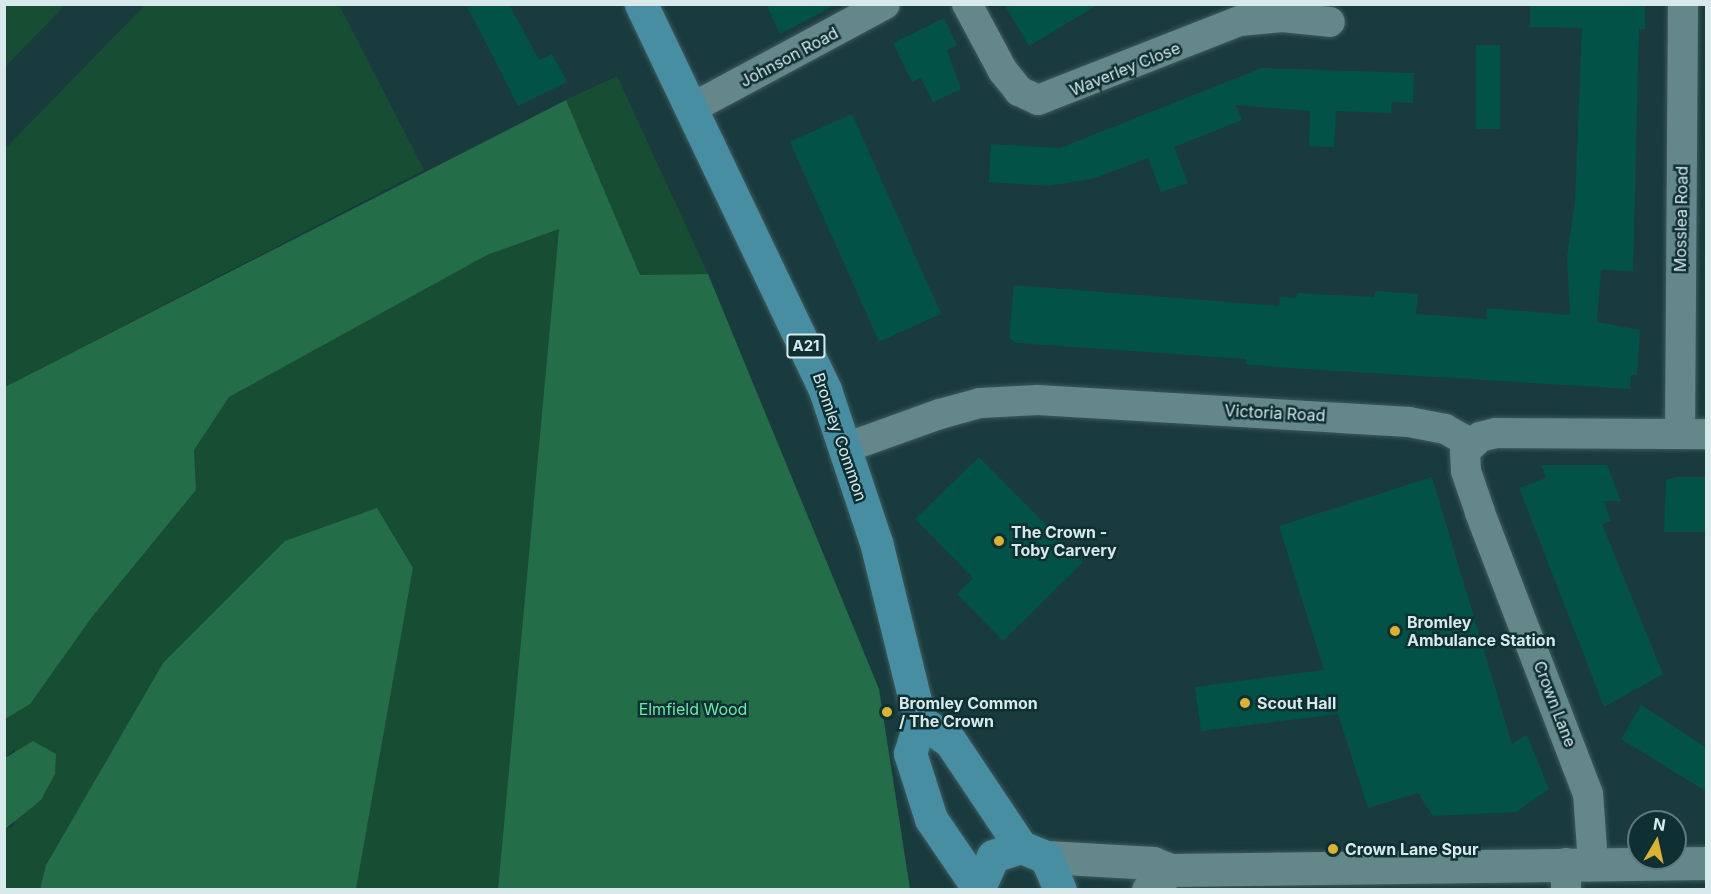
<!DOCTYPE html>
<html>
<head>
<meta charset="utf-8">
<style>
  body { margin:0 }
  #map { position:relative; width:1711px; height:894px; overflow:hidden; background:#1a3b3e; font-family:Inter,sans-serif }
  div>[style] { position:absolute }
  .green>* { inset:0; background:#174e33 }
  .forest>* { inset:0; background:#236d48 }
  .building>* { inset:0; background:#025248; transform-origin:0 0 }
  .roads { filter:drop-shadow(0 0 2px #3c5a5c) drop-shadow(0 0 2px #3c5a5c) }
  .minor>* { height:30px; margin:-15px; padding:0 15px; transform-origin:15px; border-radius:15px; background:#64878a }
  .tertiary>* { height:33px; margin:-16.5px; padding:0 16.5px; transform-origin:16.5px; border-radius:16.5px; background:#64878a }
  .primary>* { height:33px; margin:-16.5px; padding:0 16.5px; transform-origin:16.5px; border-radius:16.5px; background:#478ea3 }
  .dots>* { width:16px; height:16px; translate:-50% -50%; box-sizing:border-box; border:3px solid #0f3033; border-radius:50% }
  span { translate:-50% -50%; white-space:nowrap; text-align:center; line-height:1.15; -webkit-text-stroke:5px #0f3033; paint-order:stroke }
  .shield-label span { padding:2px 4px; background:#0f3033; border:2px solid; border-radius:4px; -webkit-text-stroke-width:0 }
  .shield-label { font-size:15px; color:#d7e9eb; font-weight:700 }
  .street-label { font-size:16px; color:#d7e9eb }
  .poi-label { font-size:16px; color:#d7e9eb; font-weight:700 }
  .left { translate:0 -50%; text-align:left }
  .park-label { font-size:16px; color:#6be9a7 }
  .frame { position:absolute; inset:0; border:6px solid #d7e9eb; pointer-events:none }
  .north { position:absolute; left:1627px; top:810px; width:60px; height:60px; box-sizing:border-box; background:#0f3033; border:2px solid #5f7a7d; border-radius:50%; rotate:9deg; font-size:16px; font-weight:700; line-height:24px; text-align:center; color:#d7e9eb }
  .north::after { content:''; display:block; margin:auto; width:21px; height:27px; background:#dab333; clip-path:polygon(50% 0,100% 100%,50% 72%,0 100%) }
</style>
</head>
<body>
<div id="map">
  <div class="green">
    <div style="clip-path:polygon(5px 4px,65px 5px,5px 67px,4px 5px)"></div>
    <div style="clip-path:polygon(145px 5px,339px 5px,424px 170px,5px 387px,5px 149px)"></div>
    <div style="clip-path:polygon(617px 76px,708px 274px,640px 275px,566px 100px)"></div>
    <div style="clip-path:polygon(559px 229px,498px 889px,356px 889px,413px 568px,163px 663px,46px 865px,40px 889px,5px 889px,5px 829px,14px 826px,15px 748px,5px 758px,5px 719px,30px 703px,92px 617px,196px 490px,194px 450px,229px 397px,487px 255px)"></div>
  </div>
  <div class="forest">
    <div style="clip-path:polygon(566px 100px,640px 275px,708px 274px,879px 689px,910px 889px,498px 889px,559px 229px,487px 255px,229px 397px,194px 450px,196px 490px,92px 617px,30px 704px,5px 719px,5px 387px)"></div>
    <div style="clip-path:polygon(377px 508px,413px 568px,356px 889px,40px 889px,46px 865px,163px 663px,285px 541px)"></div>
    <div style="clip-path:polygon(33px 741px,56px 754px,55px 774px,41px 800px,5px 829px,5px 758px)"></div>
  </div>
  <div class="building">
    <div style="clip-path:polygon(466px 4px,509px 4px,539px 60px,552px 54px,567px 82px,518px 106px)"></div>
    <div style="clip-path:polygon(766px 4px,837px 4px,780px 34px)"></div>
    <div style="clip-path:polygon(1004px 4px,1099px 4px,1029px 46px)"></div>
    <div style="clip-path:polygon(1530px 4px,1645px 4px,1645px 29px,1639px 29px,1633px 271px,1601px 270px,1597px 322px,1640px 330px,1637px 375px,1631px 375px,1630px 389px,1289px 368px,1246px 364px,1246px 359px,1017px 343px,1009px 338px,1014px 285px,1279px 306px,1280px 297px,1296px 298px,1297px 293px,1374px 297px,1375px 291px,1418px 294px,1416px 314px,1486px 319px,1487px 308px,1570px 315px,1567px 257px,1575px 201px,1582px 28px,1530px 27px)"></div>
    <div style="clip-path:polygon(944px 18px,957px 45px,947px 50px,961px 89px,933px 102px,921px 78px,912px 82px,893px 43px)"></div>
    <div style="left:1476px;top:45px;width:24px;height:84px"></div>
    <div style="clip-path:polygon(1262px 68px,1414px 73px,1413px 103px,1392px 102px,1391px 113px,1336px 111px,1334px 147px,1309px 146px,1310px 111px,1236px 105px,1242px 120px,1174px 147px,1188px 183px,1161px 192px,1148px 158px,1095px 178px,1049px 186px,989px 182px,991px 144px,1060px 148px)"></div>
    <div style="left:852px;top:114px;width:219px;height:68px;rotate:66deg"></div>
    <div style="clip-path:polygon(979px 457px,1083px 562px,1003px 641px,957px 594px,973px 578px,915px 519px)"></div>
    <div style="clip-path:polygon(1541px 465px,1607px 465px,1621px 501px,1604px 501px,1611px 521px,1602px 524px,1663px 674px,1604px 707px,1519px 488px,1546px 478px)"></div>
    <div style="clip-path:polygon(1432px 477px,1512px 744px,1527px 735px,1549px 789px,1516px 812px,1433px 816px,1418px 793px,1368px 808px,1338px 714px,1201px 731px,1195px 687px,1324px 670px,1279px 526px)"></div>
    <div style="clip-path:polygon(1678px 477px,1707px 477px,1707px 532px,1664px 532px,1666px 480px)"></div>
    <div style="clip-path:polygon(1641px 705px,1707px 748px,1707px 792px,1621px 739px)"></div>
  </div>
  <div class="roads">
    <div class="minor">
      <div style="left:967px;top:4px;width:76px;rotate:61.8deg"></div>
      <div style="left:1003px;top:71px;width:26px;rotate:51deg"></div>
      <div style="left:1019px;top:91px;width:21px;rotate:25deg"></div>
      <div style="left:1038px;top:100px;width:217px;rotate:-21.4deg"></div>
      <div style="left:1240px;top:21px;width:42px;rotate:-5.4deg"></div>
      <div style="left:1282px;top:17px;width:48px;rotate:5.9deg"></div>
      <div style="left:692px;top:108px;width:219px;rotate:-28.3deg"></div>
      <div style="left:1680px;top:434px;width:430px;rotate:-89.6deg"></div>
      <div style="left:845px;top:448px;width:101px;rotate:-19.7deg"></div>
      <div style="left:940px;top:414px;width:41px;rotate:-15.4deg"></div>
      <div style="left:980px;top:403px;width:58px;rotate:-3deg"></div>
      <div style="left:1038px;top:400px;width:372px;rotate:3.4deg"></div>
      <div style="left:1409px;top:422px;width:37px;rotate:11deg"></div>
      <div style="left:1445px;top:429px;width:29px;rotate:29deg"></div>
      <div style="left:1566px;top:863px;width:27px;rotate:90deg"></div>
      <div style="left:1593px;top:863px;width:69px;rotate:-94.1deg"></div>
      <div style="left:1588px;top:794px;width:302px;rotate:-111deg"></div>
      <div style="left:1480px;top:512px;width:43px;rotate:-108.9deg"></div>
      <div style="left:1466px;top:471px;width:20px;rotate:-93deg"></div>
      <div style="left:1465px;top:451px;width:21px;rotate:-43deg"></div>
      <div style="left:1480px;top:437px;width:16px;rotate:-14deg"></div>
      <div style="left:1496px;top:433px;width:210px;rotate:0.3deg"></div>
    </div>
    <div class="tertiary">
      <div style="left:1046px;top:857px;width:107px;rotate:3.2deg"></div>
      <div style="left:1153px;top:863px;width:18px;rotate:22deg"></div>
      <div style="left:1170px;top:870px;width:536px;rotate:-0.75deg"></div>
      <div style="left:1148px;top:890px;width:30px;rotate:-42deg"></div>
    </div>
    <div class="primary">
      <div style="left:641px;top:4px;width:428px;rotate:64.5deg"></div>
      <div style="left:825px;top:390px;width:160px;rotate:71.5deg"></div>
      <div style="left:876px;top:542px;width:184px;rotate:76.2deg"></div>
      <div style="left:920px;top:721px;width:34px;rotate:107deg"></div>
      <div style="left:910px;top:753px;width:69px;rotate:72.3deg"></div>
      <div style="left:931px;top:819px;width:83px;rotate:55.7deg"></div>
      <div style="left:920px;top:721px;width:36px;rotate:34deg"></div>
      <div style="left:950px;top:741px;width:128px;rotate:56.2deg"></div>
      <div style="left:978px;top:890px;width:37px;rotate:-66deg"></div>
      <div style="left:993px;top:856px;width:29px;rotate:-18deg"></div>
      <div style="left:1021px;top:847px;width:27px;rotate:22deg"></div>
      <div style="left:1046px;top:857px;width:36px;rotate:67deg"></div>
    </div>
  </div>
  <div class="dots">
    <div style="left:999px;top:541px;background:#dab333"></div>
    <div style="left:1395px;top:631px;background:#dab333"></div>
    <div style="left:1245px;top:703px;background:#dab333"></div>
    <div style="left:887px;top:712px;background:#dab333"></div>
    <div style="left:1333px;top:849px;background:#dab333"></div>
  </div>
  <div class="shield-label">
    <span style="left:806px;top:346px">A21</span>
  </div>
  <div class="street-label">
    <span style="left:789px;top:57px;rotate:-28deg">Johnson Road</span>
    <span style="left:1125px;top:69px;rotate:-22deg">Waverley Close</span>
    <span style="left:1681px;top:219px;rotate:-89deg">Mosslea Road</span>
    <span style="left:1275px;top:413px;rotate:3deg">Victoria Road</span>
    <span style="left:840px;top:437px;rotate:71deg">Bromley Common</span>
    <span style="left:1555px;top:704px;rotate:69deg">Crown Lane</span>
  </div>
  <div class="poi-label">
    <span class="left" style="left:1011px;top:541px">The Crown -<br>Toby Carvery</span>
    <span class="left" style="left:1407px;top:631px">Bromley<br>Ambulance Station</span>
    <span class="left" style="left:899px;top:712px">Bromley Common<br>/ The Crown</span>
    <span class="left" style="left:1257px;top:703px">Scout Hall</span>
    <span class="left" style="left:1345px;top:849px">Crown Lane Spur</span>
  </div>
  <div class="park-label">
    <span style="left:693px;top:709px">Elmfield Wood</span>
  </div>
  <div class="frame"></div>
  <div class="north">N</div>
</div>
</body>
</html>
